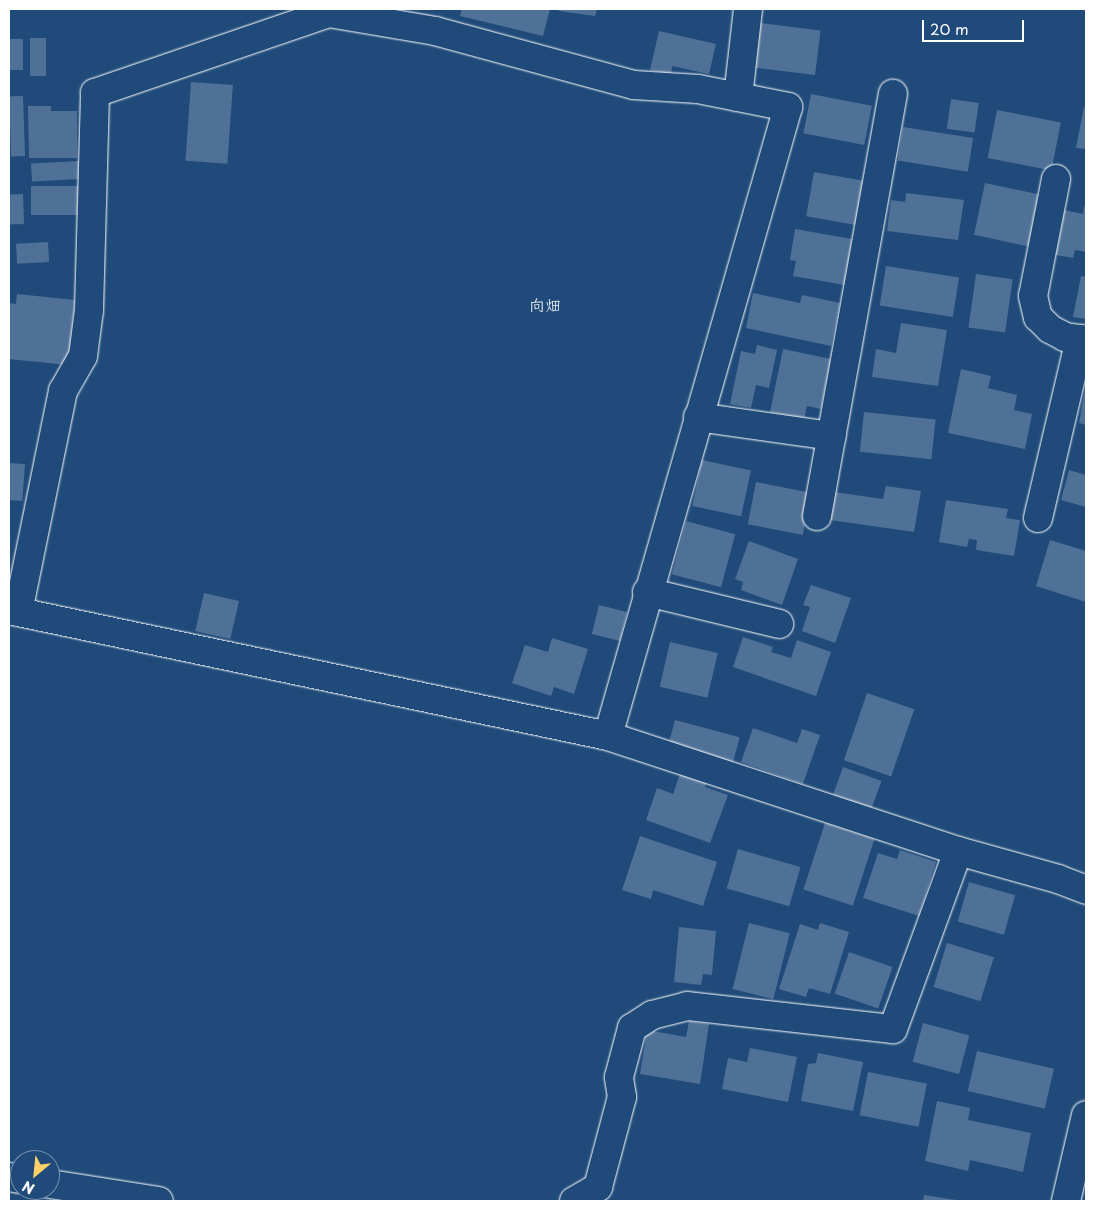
<!DOCTYPE html>
<html>
<head>
<meta charset="utf-8">
<style>
  body { margin:0 }
  #map { position:relative; width:1095px; height:1210px; overflow:hidden; background:#1f4a7a; font-family:"Playpen Sans","Klee One",sans-serif }
  div>[style] { position:absolute }
  .building>* { inset:0; background:#507197; transform-origin:0 0 }
  .roads { filter:drop-shadow(0 0 1px #fff) drop-shadow(0 0 1px #fff) }
  .street>* { height:28px; margin:-14px; padding:0 14px; transform-origin:14px; border-radius:14px; background:#1f4a7a }
  .secondary>* { height:28px; margin:-14px; padding:0 14px; transform-origin:14px; border-radius:14px; background:#1f4a7a }
  span { translate:-50% -50%; white-space:nowrap; text-align:center; line-height:1.15; -webkit-text-stroke:5px #1f4a7a; paint-order:stroke }
  .neighbourhood-label { font-size:16px; color:#fff }
  .frame { position:absolute; inset:0; border:10px solid #fff; pointer-events:none }
  .north { position:absolute; left:10px; top:1150px; width:50px; height:50px; box-sizing:border-box; background:#1f4a7a; border:1px solid #7992af; border-radius:50%; rotate:208deg; font-size:14px; font-weight:700; line-height:20px; text-align:center; color:#fff }
  .north::after { content:''; display:block; margin:auto; width:18px; height:22px; background:#ffd166; clip-path:polygon(50% 0,100% 100%,50% 72%,0 100%) }
  .scale { position:absolute; left:922px; top:20px; width:102px; height:22px; box-sizing:border-box; border:2px solid #fff; border-top:0; padding-left:6px; font-size:15px; line-height:18px; white-space:nowrap; color:#fff; -webkit-text-stroke:4px #1f4a7a; paint-order:stroke }
</style>
</head>
<body>
<div id="map">
  <div class="building">
    <div style="clip-path:polygon(462px 9px,550px 9px,543px 36px,460px 16px)"></div>
    <div style="clip-path:polygon(559px 9px,597px 9px,595px 16px,559px 11px)"></div>
    <div style="left:760px;top:23px;width:61px;height:45px;rotate:7deg"></div>
    <div style="clip-path:polygon(659px 31px,716px 44px,709px 74px,672px 66px,671px 75px,650px 70px)"></div>
    <div style="left:30px;top:38px;width:16px;height:38px"></div>
    <div style="left:9px;top:39px;width:14px;height:31px"></div>
    <div style="left:191px;top:82px;width:42px;height:79px;rotate:4deg"></div>
    <div style="left:811px;top:94px;width:62px;height:40px;rotate:11deg"></div>
    <div style="left:23px;top:96px;width:60px;height:14px;rotate:88deg"></div>
    <div style="left:951px;top:99px;width:28px;height:30px;rotate:8deg"></div>
    <div style="clip-path:polygon(28px 106px,51px 106px,51px 111px,77px 111px,77px 158px,29px 158px)"></div>
    <div style="clip-path:polygon(1084px 107px,1086px 108px,1086px 149px,1076px 148px)"></div>
    <div style="left:997px;top:110px;width:65px;height:49px;rotate:11deg"></div>
    <div style="left:903px;top:127px;width:71px;height:34px;rotate:9deg"></div>
    <div style="left:79px;top:161px;width:18px;height:48px;rotate:87deg"></div>
    <div style="left:814px;top:172px;width:52px;height:45px;rotate:10deg"></div>
    <div style="left:985px;top:183px;width:57px;height:53px;rotate:12deg"></div>
    <div style="left:31px;top:186px;width:49px;height:29px"></div>
    <div style="clip-path:polygon(906px 193px,964px 200px,958px 240px,887px 231px,891px 200px,905px 202px)"></div>
    <div style="left:23px;top:194px;width:30px;height:14px;rotate:88deg"></div>
    <div style="clip-path:polygon(1084px 206px,1086px 207px,1086px 252px,1075px 250px,1073px 258px,1056px 255px,1064px 210px,1083px 214px)"></div>
    <div style="clip-path:polygon(795px 229px,852px 239px,845px 285px,793px 276px,796px 261px,790px 260px)"></div>
    <div style="left:48px;top:242px;width:20px;height:32px;rotate:87deg"></div>
    <div style="left:886px;top:266px;width:74px;height:40px;rotate:9deg"></div>
    <div style="left:976px;top:274px;width:37px;height:54px;rotate:8deg"></div>
    <div style="clip-path:polygon(1081px 276px,1086px 277px,1086px 319px,1073px 317px)"></div>
    <div style="clip-path:polygon(753px 293px,800px 303px,802px 295px,840px 303px,831px 346px,746px 328px)"></div>
    <div style="clip-path:polygon(17px 294px,75px 300px,68px 365px,9px 359px,9px 303px,16px 304px)"></div>
    <div style="clip-path:polygon(901px 323px,947px 330px,938px 386px,872px 377px,876px 349px,896px 353px)"></div>
    <div style="clip-path:polygon(757px 345px,777px 350px,769px 388px,756px 385px,751px 408px,730px 404px,741px 351px,755px 354px)"></div>
    <div style="clip-path:polygon(783px 349px,831px 359px,821px 409px,807px 406px,804px 419px,770px 412px)"></div>
    <div style="clip-path:polygon(961px 369px,991px 376px,988px 388px,1017px 395px,1014px 410px,1032px 414px,1025px 449px,948px 433px)"></div>
    <div style="clip-path:polygon(1085px 388px,1086px 388px,1086px 425px,1079px 423px)"></div>
    <div style="left:864px;top:412px;width:72px;height:40px;rotate:6deg"></div>
    <div style="left:702px;top:460px;width:50px;height:47px;rotate:12deg"></div>
    <div style="left:9px;top:463px;width:16px;height:37px;rotate:4deg"></div>
    <div style="clip-path:polygon(1069px 470px,1086px 475px,1086px 507px,1061px 500px)"></div>
    <div style="left:756px;top:482px;width:56px;height:43px;rotate:11deg"></div>
    <div style="clip-path:polygon(886px 486px,921px 491px,914px 532px,830px 520px,834px 492px,883px 499px)"></div>
    <div style="clip-path:polygon(946px 500px,1008px 509px,1006px 518px,1020px 520px,1014px 556px,976px 550px,977px 540px,969px 539px,967px 547px,939px 542px)"></div>
    <div style="left:686px;top:521px;width:51px;height:55px;rotate:15deg"></div>
    <div style="clip-path:polygon(1050px 540px,1086px 551px,1086px 602px,1036px 586px)"></div>
    <div style="clip-path:polygon(749px 541px,798px 559px,782px 605px,741px 590px,743px 582px,735px 579px)"></div>
    <div style="clip-path:polygon(811px 585px,851px 598px,835px 643px,802px 631px,810px 607px,803px 605px)"></div>
    <div style="left:204px;top:593px;width:36px;height:39px;rotate:13deg"></div>
    <div style="left:599px;top:605px;width:29px;height:30px;rotate:14deg"></div>
    <div style="clip-path:polygon(743px 637px,773px 647px,771px 652px,791px 658px,797px 640px,831px 652px,816px 696px,733px 667px)"></div>
    <div style="clip-path:polygon(552px 638px,588px 649px,574px 694px,554px 687px,551px 696px,512px 683px,525px 645px,548px 652px)"></div>
    <div style="left:670px;top:642px;width:49px;height:46px;rotate:13deg"></div>
    <div style="left:867px;top:693px;width:50px;height:71px;rotate:19deg"></div>
    <div style="left:675px;top:720px;width:67px;height:27px;rotate:15deg"></div>
    <div style="clip-path:polygon(753px 728px,797px 743px,802px 729px,820px 735px,803px 784px,741px 762px)"></div>
    <div style="left:843px;top:767px;width:41px;height:31px;rotate:20deg"></div>
    <div style="clip-path:polygon(681px 771px,707px 781px,705px 787px,728px 795px,710px 843px,646px 820px,657px 788px,673px 794px)"></div>
    <div style="left:825px;top:823px;width:52px;height:70px;rotate:18deg"></div>
    <div style="clip-path:polygon(640px 836px,717px 862px,703px 906px,653px 890px,651px 899px,622px 890px)"></div>
    <div style="left:738px;top:849px;width:65px;height:41px;rotate:16deg"></div>
    <div style="clip-path:polygon(900px 850px,936px 862px,919px 916px,863px 898px,878px 853px,897px 859px)"></div>
    <div style="left:969px;top:882px;width:48px;height:41px;rotate:16deg"></div>
    <div style="left:749px;top:923px;width:42px;height:68px;rotate:14deg"></div>
    <div style="clip-path:polygon(820px 923px,849px 932px,830px 994px,809px 988px,806px 997px,779px 989px,800px 924px,818px 930px)"></div>
    <div style="clip-path:polygon(679px 927px,716px 931px,712px 975px,703px 974px,701px 985px,674px 982px)"></div>
    <div style="left:947px;top:943px;width:49px;height:46px;rotate:17deg"></div>
    <div style="left:849px;top:952px;width:46px;height:44px;rotate:19deg"></div>
    <div style="clip-path:polygon(689px 1021px,709px 1024px,700px 1084px,640px 1074px,647px 1030px,686px 1037px)"></div>
    <div style="left:923px;top:1023px;width:48px;height:40px;rotate:15deg"></div>
    <div style="clip-path:polygon(750px 1048px,797px 1057px,788px 1102px,722px 1089px,728px 1058px,747px 1062px)"></div>
    <div style="left:977px;top:1051px;width:79px;height:41px;rotate:13deg"></div>
    <div style="clip-path:polygon(818px 1053px,863px 1062px,853px 1111px,801px 1101px,808px 1064px,816px 1063px)"></div>
    <div style="left:868px;top:1072px;width:60px;height:44px;rotate:11deg"></div>
    <div style="clip-path:polygon(937px 1101px,970px 1108px,968px 1120px,1031px 1133px,1023px 1172px,970px 1160px,968px 1171px,925px 1161px)"></div>
    <div style="clip-path:polygon(924px 1195px,956px 1200px,956px 1201px,923px 1201px)"></div>
  </div>
  <div class="roads">
    <div class="street">
      <div style="left:330px;top:9px;width:4px;rotate:104deg"></div>
      <div style="left:329px;top:13px;width:108px;rotate:9.6deg"></div>
      <div style="left:435px;top:31px;width:206px;rotate:15.2deg"></div>
      <div style="left:634px;top:85px;width:64px;rotate:3.6deg"></div>
      <div style="left:698px;top:89px;width:92px;rotate:11.3deg"></div>
      <div style="left:788px;top:107px;width:654px;rotate:105.97deg"></div>
      <div style="left:738px;top:97px;width:89px;rotate:-83.5deg"></div>
      <div style="left:1056px;top:179px;width:119px;rotate:101.1deg"></div>
      <div style="left:1033px;top:296px;width:22px;rotate:77deg"></div>
      <div style="left:1038px;top:317px;width:17px;rotate:45deg"></div>
      <div style="left:1050px;top:329px;width:17px;rotate:28deg"></div>
      <div style="left:1065px;top:337px;width:21px;rotate:8deg"></div>
      <div style="left:698px;top:417px;width:135px;rotate:8.1deg"></div>
      <div style="left:817px;top:516px;width:429px;rotate:-79.8deg"></div>
      <div style="left:1038px;top:518px;width:184px;rotate:-76.8deg"></div>
      <div style="left:647px;top:592px;width:136px;rotate:13.6deg"></div>
      <div style="left:9px;top:610px;width:612px;rotate:11.88deg"></div>
      <div style="left:608px;top:736px;width:368px;rotate:18.2deg"></div>
      <div style="left:958px;top:851px;width:104px;rotate:15.6deg"></div>
      <div style="left:1058px;top:879px;width:30px;rotate:21deg"></div>
      <div style="left:18px;top:612px;width:226px;rotate:-78.5deg"></div>
      <div style="left:63px;top:391px;width:40px;rotate:-60.3deg"></div>
      <div style="left:83px;top:356px;width:46px;rotate:-82.6deg"></div>
      <div style="left:89px;top:310px;width:217px;rotate:-88.4deg"></div>
      <div style="left:95px;top:93px;width:247px;rotate:-18.9deg"></div>
      <div style="left:9px;top:1177px;width:11px;rotate:10deg"></div>
      <div style="left:50px;top:1184px;width:110px;rotate:8.9deg"></div>
      <div style="left:574px;top:1201px;width:28px;rotate:-30deg"></div>
      <div style="left:598px;top:1187px;width:93px;rotate:-75.1deg"></div>
      <div style="left:622px;top:1097px;width:20px;rotate:-99deg"></div>
      <div style="left:619px;top:1077px;width:51px;rotate:-75.1deg"></div>
      <div style="left:632px;top:1028px;width:24px;rotate:-33deg"></div>
      <div style="left:652px;top:1015px;width:36px;rotate:-14deg"></div>
      <div style="left:687px;top:1006px;width:207px;rotate:6.4deg"></div>
      <div style="left:893px;top:1029px;width:189px;rotate:-69.9deg"></div>
    </div>
    <div class="secondary">
      <div style="left:1066px;top:1201px;width:88px;rotate:-76.9deg"></div>
    </div>
  </div>
  <div class="neighbourhood-label">
    <span style="left:545px;top:304px">向畑</span>
  </div>
  <div class="frame"></div>
  <div class="north">N</div>
  <div class="scale">20 m</div>
</div>
</body>
</html>
